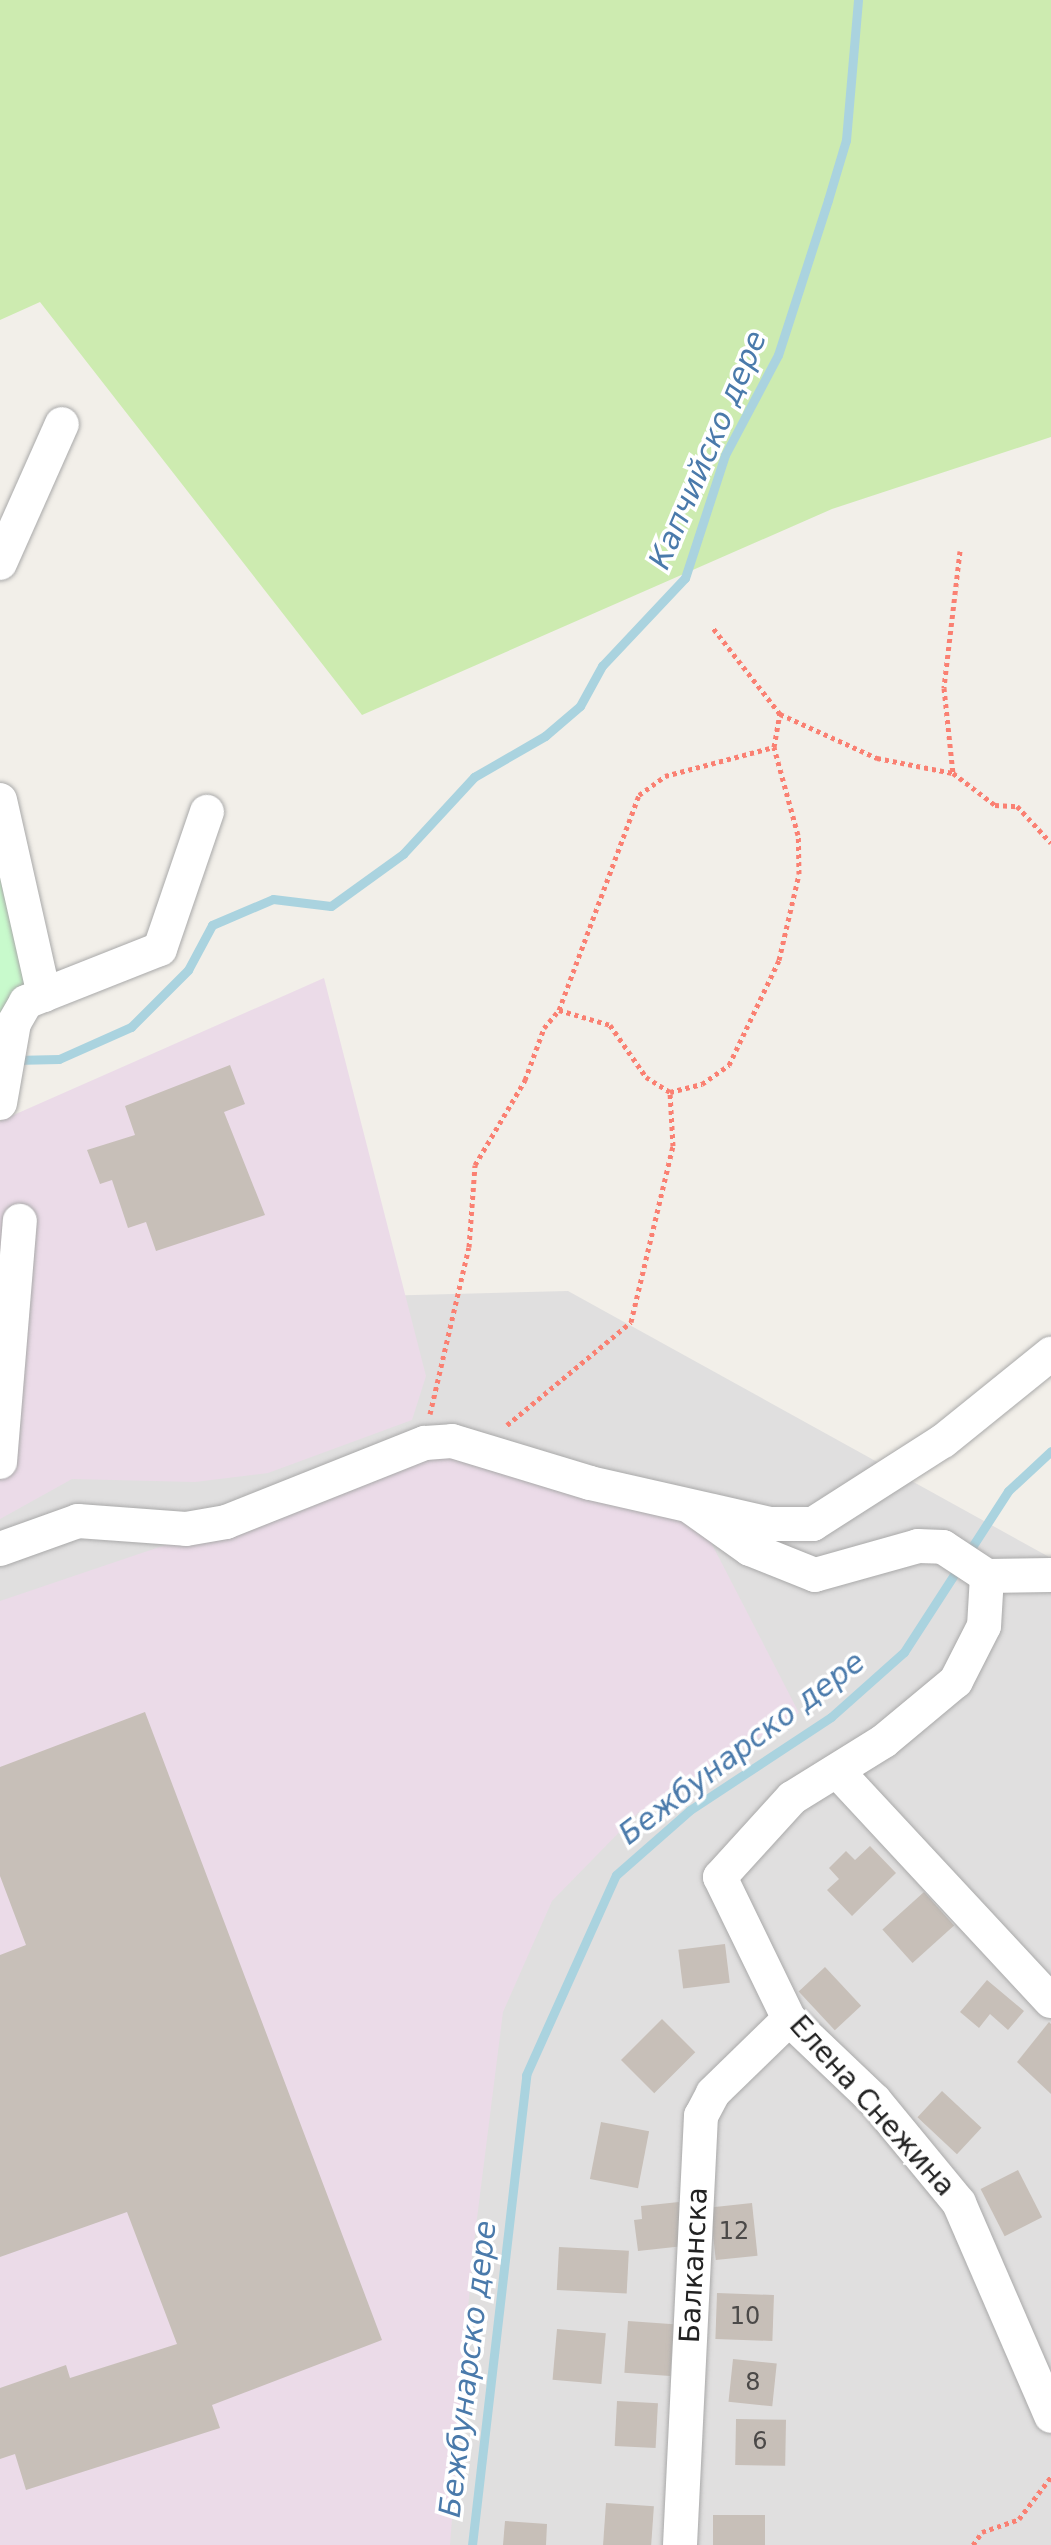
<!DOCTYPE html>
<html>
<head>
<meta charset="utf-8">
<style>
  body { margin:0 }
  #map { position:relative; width:1051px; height:2545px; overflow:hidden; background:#f2efe9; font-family:"DejaVu Sans",sans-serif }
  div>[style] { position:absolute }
  .residential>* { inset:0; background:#e0dfdf }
  .industrial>* { inset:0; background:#ebdbe8 }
  .grass>* { inset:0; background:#cdebb0 }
  .park>* { inset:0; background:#c8facc }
  .stream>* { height:9px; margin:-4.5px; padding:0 4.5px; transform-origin:4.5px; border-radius:4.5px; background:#aad3df }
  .building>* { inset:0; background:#c7bfb8; transform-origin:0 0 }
  .path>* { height:5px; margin-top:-2.5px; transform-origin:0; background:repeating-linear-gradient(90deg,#fa8072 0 4px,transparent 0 8px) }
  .roads { filter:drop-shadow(0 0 2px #a9a9a9) drop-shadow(0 0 2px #a9a9a9) }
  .minor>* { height:34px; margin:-17px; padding:0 17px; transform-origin:17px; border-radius:17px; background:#fff }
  span { translate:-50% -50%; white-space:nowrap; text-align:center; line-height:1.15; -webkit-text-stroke:7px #fff; paint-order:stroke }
  .number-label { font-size:24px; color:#4b4948 }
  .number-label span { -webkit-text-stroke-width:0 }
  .street-label { font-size:28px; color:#222 }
  .water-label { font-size:30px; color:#4a7aab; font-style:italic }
</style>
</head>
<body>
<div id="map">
  <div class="residential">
    <div style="clip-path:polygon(568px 1291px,1051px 1558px,1051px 2545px,0 2545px,0 1306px)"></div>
  </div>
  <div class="industrial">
    <div style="clip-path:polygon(324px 978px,426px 1376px,412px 1420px,268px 1473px,195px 1482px,72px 1479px,0 1519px,0 1121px)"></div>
    <div style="clip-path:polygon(443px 1451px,699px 1519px,799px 1713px,638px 1813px,552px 1901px,503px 2012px,472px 2258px,450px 2545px,0 2545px,0 1601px)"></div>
  </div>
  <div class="grass">
    <div style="clip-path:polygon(0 0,1051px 0,1051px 437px,832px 509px,362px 715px,40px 302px,0 320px)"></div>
  </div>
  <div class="park">
    <div style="clip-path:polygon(0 821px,38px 957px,0 1078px)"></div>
  </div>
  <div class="stream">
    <div style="left:14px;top:1060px;width:45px;rotate:-1.3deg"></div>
    <div style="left:59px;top:1059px;width:79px;rotate:-24deg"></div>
    <div style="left:131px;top:1027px;width:81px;rotate:-45deg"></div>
    <div style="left:188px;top:970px;width:51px;rotate:-61.9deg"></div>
    <div style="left:212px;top:925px;width:66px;rotate:-23.1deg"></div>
    <div style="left:273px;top:899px;width:58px;rotate:6.9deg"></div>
    <div style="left:331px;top:906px;width:89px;rotate:-35.8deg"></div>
    <div style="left:403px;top:854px;width:105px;rotate:-47.3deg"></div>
    <div style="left:474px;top:777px;width:82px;rotate:-30deg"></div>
    <div style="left:545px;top:736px;width:46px;rotate:-40.6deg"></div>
    <div style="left:580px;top:706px;width:46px;rotate:-61.2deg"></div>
    <div style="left:602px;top:666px;width:121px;rotate:-46.7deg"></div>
    <div style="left:685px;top:578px;width:129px;rotate:-72deg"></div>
    <div style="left:725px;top:455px;width:113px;rotate:-62.1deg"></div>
    <div style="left:778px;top:355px;width:163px;rotate:-72.1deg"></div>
    <div style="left:828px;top:200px;width:63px;rotate:-73.3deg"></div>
    <div style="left:846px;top:140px;width:141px;rotate:-85.1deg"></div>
    <div style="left:472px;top:2545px;width:473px;rotate:-83.4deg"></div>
    <div style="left:526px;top:2075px;width:219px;rotate:-65.8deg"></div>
    <div style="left:616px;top:1875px;width:98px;rotate:-41.3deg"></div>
    <div style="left:690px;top:1810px;width:169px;rotate:-33.4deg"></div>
    <div style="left:831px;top:1717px;width:98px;rotate:-41.7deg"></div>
    <div style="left:904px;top:1652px;width:192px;rotate:-57.1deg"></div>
    <div style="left:1008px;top:1491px;width:59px;rotate:-42.9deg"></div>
  </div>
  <div class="building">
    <div style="clip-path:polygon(230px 1065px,245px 1104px,224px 1112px,265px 1215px,156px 1251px,146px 1222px,128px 1228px,112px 1180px,100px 1184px,87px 1150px,135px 1135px,125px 1106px)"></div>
    <div style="clip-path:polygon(145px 1712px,382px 2340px,212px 2405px,220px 2428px,26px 2490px,15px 2454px,0 2459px,0 2388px,66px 2365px,70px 2378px,177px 2344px,127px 2212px,0 2257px,0 1955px,26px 1945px,0 1876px,0 1767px)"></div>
    <div style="clip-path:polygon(870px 1846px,896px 1873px,852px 1916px,827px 1890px,839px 1879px,829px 1868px,846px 1851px,855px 1860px)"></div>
    <div style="left:924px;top:1892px;width:45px;height:56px;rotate:48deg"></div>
    <div style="left:725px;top:1944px;width:39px;height:47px;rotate:83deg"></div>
    <div style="left:825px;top:1967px;width:53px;height:36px;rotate:47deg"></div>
    <div style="clip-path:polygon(987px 1980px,1024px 2011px,1008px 2030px,990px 2014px,979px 2028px,960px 2012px)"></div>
    <div style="left:662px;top:2019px;width:47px;height:58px;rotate:45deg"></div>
    <div style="clip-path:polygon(1049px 2022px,1051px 2024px,1051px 2094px,1017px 2062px)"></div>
    <div style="left:942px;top:2091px;width:54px;height:36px;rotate:43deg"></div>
    <div style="left:601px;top:2122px;width:49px;height:58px;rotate:11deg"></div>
    <div style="left:1018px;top:2170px;width:53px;height:42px;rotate:63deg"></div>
    <div style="clip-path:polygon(679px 2202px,684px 2246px,638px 2251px,634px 2220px,642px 2219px,641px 2206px)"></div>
    <div style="left:752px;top:2203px;width:53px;height:42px;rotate:84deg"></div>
    <div style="left:559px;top:2247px;width:70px;height:43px;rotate:3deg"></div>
    <div style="left:717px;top:2293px;width:57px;height:46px;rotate:2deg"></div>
    <div style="left:628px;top:2321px;width:46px;height:52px;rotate:4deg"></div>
    <div style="left:557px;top:2329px;width:49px;height:51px;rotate:5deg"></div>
    <div style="left:733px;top:2359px;width:44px;height:43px;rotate:6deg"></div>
    <div style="left:617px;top:2401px;width:41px;height:45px;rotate:3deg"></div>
    <div style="left:736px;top:2419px;width:50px;height:46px;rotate:1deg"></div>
    <div style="left:606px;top:2503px;width:48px;height:42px;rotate:4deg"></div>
    <div style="left:713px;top:2515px;width:52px;height:30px"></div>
    <div style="clip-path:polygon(505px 2521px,547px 2524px,546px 2545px,503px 2545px)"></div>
  </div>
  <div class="path">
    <div style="left:960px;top:551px;width:138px;rotate:96.7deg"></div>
    <div style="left:944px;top:688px;width:85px;rotate:84deg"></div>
    <div style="left:953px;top:773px;width:53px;rotate:37.3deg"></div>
    <div style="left:995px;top:805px;width:22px;rotate:3deg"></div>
    <div style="left:1017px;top:806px;width:50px;rotate:47.4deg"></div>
    <div style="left:780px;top:714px;width:107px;rotate:24.4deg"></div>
    <div style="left:877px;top:758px;width:77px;rotate:11.2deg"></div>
    <div style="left:559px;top:1010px;width:229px;rotate:-69.6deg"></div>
    <div style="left:639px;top:795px;width:32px;rotate:-36deg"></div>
    <div style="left:665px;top:776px;width:113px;rotate:-14.9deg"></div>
    <div style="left:430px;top:1414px;width:171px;rotate:-76.9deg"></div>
    <div style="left:469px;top:1247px;width:82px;rotate:-85.8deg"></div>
    <div style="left:475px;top:1165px;width:99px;rotate:-59.5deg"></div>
    <div style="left:525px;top:1080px;width:55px;rotate:-69.9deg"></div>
    <div style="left:544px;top:1028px;width:23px;rotate:-50deg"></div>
    <div style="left:559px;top:1010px;width:53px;rotate:16.4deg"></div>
    <div style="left:610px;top:1025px;width:63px;rotate:55.3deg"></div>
    <div style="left:646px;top:1077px;width:28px;rotate:32deg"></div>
    <div style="left:507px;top:1425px;width:161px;rotate:-39.7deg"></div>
    <div style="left:631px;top:1322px;width:181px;rotate:-76.6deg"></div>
    <div style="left:673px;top:1146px;width:54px;rotate:-93.2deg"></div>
    <div style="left:670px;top:1092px;width:33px;rotate:-14deg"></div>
    <div style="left:702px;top:1084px;width:33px;rotate:-35deg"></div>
    <div style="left:729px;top:1065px;width:116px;rotate:-64.5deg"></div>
    <div style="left:779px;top:960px;width:88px;rotate:-76.9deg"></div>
    <div style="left:799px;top:874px;width:39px;rotate:-91deg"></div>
    <div style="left:798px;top:835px;width:91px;rotate:-105.3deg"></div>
    <div style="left:774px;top:747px;width:34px;rotate:-80deg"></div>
    <div style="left:780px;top:714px;width:109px;rotate:-127.9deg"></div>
    <div style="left:973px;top:2545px;width:16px;rotate:-55deg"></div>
    <div style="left:982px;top:2532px;width:39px;rotate:-19deg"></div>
    <div style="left:1019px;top:2519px;width:53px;rotate:-52.7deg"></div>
  </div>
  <div class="roads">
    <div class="minor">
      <div style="left:0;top:563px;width:152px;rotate:-66deg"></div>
      <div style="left:0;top:800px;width:200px;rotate:77.3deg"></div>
      <div style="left:0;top:1103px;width:81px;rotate:-80.1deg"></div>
      <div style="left:14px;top:1023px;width:24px;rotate:-60deg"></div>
      <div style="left:26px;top:1002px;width:144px;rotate:-21.6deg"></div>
      <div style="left:160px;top:949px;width:145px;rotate:-71.1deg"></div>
      <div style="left:0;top:1462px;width:242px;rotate:-85.3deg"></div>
      <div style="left:692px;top:1508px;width:71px;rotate:35.3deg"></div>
      <div style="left:750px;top:1549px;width:70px;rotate:21.8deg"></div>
      <div style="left:815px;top:1575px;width:107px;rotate:-15.7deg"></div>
      <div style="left:918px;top:1546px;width:25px;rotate:2deg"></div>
      <div style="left:943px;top:1547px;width:53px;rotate:33.4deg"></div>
      <div style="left:987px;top:1576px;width:64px;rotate:-0.9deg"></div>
      <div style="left:0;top:1549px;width:83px;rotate:-19.7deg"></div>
      <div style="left:78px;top:1521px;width:108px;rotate:4.2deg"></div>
      <div style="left:186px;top:1529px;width:41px;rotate:-9.9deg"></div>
      <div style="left:226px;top:1522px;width:214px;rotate:-21.7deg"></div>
      <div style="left:425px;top:1443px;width:27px;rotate:-4deg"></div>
      <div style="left:452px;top:1441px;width:144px;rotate:16.9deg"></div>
      <div style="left:590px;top:1483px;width:185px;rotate:12.8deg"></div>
      <div style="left:770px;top:1524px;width:43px"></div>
      <div style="left:813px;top:1524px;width:154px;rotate:-32.6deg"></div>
      <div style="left:943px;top:1441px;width:139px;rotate:-38.9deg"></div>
      <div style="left:987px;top:1576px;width:50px;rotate:93.4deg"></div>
      <div style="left:984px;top:1626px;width:62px;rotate:117deg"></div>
      <div style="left:956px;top:1681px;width:94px;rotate:140.2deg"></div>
      <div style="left:884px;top:1741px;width:108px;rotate:148.2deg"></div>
      <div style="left:792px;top:1798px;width:107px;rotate:132.3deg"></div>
      <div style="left:720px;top:1877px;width:158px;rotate:64.1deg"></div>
      <div style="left:789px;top:2019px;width:119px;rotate:43.6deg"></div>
      <div style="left:875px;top:2101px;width:132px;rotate:50.5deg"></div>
      <div style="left:959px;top:2203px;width:232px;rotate:66.6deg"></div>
      <div style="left:837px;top:1771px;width:314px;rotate:47.1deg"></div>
      <div style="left:680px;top:2545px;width:430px;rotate:-87.2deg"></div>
      <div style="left:701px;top:2116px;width:26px;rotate:-62deg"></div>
      <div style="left:713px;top:2093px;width:106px;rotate:-44.2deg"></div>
    </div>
  </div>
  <div class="number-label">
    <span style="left:734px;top:2232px">12</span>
    <span style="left:745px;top:2317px">10</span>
    <span style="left:753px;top:2383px">8</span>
    <span style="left:760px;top:2442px">6</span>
  </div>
  <div class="street-label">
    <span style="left:872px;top:2106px;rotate:48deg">Елена Снежина</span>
    <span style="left:694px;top:2265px;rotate:-87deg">Балканска</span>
  </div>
  <div class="water-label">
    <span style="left:708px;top:450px;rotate:-67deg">Капчийско дере</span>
    <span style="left:742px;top:1748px;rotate:-37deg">Бежбунарско дере</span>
    <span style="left:468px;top:2369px;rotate:-83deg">Бежбунарско дере</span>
  </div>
</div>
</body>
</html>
